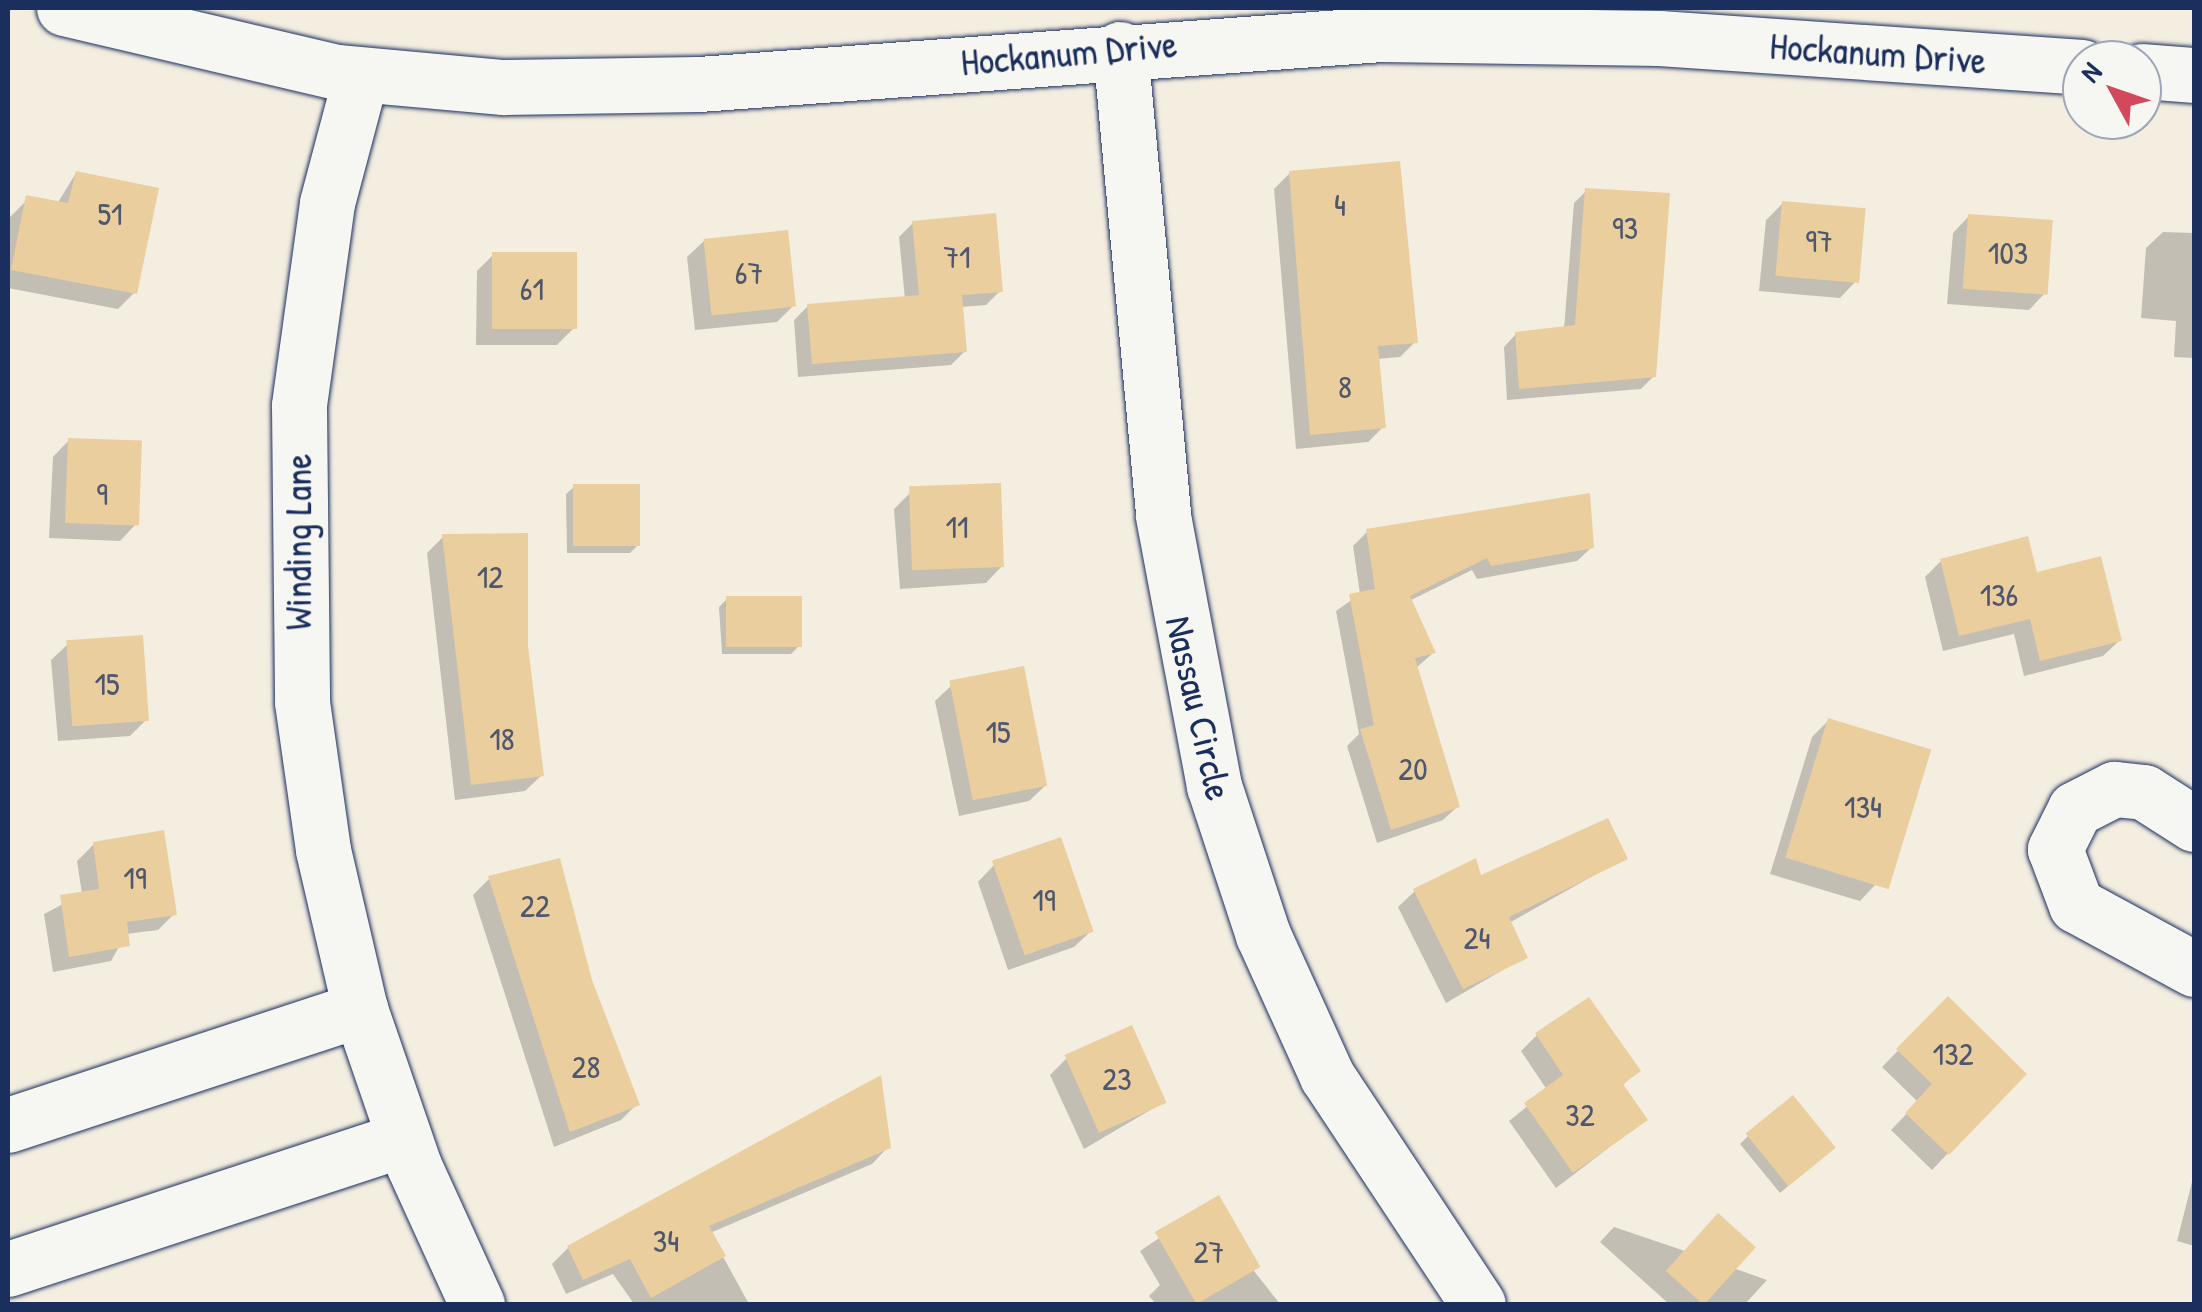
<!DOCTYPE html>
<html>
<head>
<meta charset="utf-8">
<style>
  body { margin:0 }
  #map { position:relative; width:2202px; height:1312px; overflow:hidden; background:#f4eee1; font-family:"Patrick Hand",sans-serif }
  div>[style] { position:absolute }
  .shadow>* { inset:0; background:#0003 }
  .building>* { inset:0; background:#eace9e; transform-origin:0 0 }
  .roads { filter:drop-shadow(0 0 2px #1b2f5e) drop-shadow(0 0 2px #1b2f5e) }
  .street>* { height:55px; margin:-27.5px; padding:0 27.5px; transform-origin:27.5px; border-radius:27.5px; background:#f6f6f2 }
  span { translate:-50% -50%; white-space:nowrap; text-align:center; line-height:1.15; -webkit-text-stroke:8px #f6f6f2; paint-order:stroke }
  .number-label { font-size:32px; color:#4f576e }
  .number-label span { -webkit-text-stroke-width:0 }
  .street-label { font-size:38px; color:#1b2f5e }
  .frame { position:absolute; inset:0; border:10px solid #1b2f5e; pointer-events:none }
  .north { position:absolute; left:2062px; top:40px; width:100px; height:100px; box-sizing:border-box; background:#f6f6f2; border:2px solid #9ea6b7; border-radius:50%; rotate:310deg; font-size:28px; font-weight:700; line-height:40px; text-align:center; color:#1b2f5e }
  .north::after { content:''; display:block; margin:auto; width:35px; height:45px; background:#d1495b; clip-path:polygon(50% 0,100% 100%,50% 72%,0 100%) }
</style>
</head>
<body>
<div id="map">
  <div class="shadow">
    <div style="clip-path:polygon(76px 173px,134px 293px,118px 309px,8px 288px,9px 218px,26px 201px,57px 204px)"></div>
    <div style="clip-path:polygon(1290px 173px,1415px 342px,1400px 357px,1377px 359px,1383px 427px,1368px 442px,1296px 449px,1274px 189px)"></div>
    <div style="clip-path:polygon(1586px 191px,1654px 376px,1641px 389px,1507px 400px,1504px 347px,1516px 334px,1564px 329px,1574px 203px)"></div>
    <div style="clip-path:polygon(1783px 203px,1856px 281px,1840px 298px,1759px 291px,1766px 220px)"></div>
    <div style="clip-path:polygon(1969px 216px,2045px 293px,2029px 310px,1947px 304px,1953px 233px)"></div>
    <div style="clip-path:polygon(913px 223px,1000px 291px,986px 305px,961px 307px,965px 351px,951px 365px,798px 377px,794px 320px,808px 306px,905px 299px,899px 237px)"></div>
    <div style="clip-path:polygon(2163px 232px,2194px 233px,2194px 358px,2174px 357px,2176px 321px,2141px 318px,2146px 248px)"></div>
    <div style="clip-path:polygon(704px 241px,793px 306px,777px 322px,695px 330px,687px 257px)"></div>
    <div style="clip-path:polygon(493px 255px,574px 328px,557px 345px,476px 345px,477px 271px)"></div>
    <div style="clip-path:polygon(69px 440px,136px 524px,120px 541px,49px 538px,53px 457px)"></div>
    <div style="clip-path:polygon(574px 487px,638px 545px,630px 553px,567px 553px,566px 494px)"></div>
    <div style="clip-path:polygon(910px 493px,1002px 566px,986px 583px,900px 589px,894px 509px)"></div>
    <div style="clip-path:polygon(1367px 532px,1592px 547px,1577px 561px,1477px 579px,1472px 570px,1409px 601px,1433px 653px,1416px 668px,1458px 806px,1443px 820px,1377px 843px,1347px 746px,1359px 734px,1336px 611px,1360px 594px,1353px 546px)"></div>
    <div style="clip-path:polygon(443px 537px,525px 647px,542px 775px,525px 791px,455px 800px,427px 553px)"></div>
    <div style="clip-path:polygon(1941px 561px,2035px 575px,2120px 640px,2103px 656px,2024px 676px,2014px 634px,1943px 651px,1925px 577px)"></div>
    <div style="clip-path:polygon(727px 599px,799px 646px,791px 654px,722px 654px,719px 607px)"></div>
    <div style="clip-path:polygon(68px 644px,146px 720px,130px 736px,58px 741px,51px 660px)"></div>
    <div style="clip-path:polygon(952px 685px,1046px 785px,1029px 801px,959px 816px,935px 701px)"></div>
    <div style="clip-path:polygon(1828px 721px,1876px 884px,1860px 901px,1770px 874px,1812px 737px)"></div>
    <div style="clip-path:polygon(94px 844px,174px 914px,158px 930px,126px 934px,111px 961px,53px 972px,44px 914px,82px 894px,77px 861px)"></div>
    <div style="clip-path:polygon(1625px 858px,1509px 923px,1525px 957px,1446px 1003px,1398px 907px,1415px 891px)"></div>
    <div style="clip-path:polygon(994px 865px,1091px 931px,1074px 947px,1008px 970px,978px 882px)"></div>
    <div style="clip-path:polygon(490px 878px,590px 981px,637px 1104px,621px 1120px,554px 1147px,473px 895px)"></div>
    <div style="clip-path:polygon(1948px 1000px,2024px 1074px,1932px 1170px,1891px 1130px,1918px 1102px,1882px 1067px)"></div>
    <div style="clip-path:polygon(1537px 1035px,1638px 1070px,1621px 1087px,1645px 1120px,1556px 1188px,1509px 1121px,1547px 1090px,1521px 1051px)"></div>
    <div style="clip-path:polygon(1066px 1059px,1164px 1102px,1084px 1149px,1050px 1075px)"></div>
    <div style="clip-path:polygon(1748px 1136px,1825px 1155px,1780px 1193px,1740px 1144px)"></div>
    <div style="clip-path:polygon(888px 1147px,872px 1164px,710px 1233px,749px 1304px,634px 1304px,613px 1274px,566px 1294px,552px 1264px,568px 1248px)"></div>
    <div style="clip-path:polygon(2194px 1174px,2194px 1246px,2177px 1241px)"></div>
    <div style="clip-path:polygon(1218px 1198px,1254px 1271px,1280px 1304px,1156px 1304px,1149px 1296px,1160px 1285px,1140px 1251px)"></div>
    <div style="clip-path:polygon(1614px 1227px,1685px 1251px,1767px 1280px,1745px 1304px,1669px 1304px,1600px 1242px)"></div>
  </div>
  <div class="building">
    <div style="clip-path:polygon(1400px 161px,1418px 343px,1378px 346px,1386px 428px,1310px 435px,1289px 171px)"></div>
    <div style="clip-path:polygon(76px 171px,159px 188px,137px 294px,11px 270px,26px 195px,68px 203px)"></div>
    <div style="clip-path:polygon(1585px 188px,1670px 193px,1656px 377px,1519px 389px,1515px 332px,1575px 325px)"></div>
    <div style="left:1782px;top:201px;width:84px;height:75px;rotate:5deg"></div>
    <div style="clip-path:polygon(996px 213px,1003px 292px,962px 295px,967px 352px,812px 364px,807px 304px,919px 295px,912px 221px)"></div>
    <div style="left:1968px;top:214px;width:85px;height:75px;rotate:4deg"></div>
    <div style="left:788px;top:230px;width:77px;height:85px;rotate:84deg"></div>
    <div style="left:492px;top:252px;width:85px;height:77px"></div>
    <div style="left:68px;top:438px;width:74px;height:85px;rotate:2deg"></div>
    <div style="left:1001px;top:483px;width:84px;height:92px;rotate:88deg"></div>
    <div style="left:573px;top:484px;width:67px;height:62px"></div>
    <div style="clip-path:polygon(1590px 493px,1594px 548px,1491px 566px,1487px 558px,1410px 596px,1436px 653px,1415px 658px,1460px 807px,1391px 830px,1360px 729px,1374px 725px,1349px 594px,1375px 589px,1366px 529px)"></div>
    <div style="clip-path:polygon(528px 533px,528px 646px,544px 776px,471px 785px,442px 534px)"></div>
    <div style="clip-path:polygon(2028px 536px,2037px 572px,2101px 556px,2122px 641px,2040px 661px,2030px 619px,1959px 636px,1940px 559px)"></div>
    <div style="left:726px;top:596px;width:76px;height:51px"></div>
    <div style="left:143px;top:635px;width:86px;height:77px;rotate:86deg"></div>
    <div style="left:1024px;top:666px;width:122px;height:76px;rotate:79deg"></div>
    <div style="left:1828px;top:718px;width:108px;height:146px;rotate:17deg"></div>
    <div style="clip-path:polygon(1608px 818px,1628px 859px,1509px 917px,1528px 958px,1463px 989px,1413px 889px,1476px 858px,1481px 875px)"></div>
    <div style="clip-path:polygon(164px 830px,177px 915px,127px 922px,130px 946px,69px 957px,60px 895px,99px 889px,93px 842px)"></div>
    <div style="left:1061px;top:837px;width:100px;height:73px;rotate:71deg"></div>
    <div style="clip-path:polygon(560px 858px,592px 980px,640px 1105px,570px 1132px,488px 876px)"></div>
    <div style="clip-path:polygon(1948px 996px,2027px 1074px,1949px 1155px,1905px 1113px,1932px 1084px,1896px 1049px)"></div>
    <div style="clip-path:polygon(1589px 997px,1641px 1071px,1623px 1084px,1648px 1120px,1573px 1173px,1524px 1103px,1563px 1075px,1535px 1033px)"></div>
    <div style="left:1132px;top:1025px;width:85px;height:74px;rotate:66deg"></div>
    <div style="clip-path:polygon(881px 1075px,891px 1148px,709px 1226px,726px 1256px,651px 1298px,630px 1259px,583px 1280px,567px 1246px)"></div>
    <div style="left:1793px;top:1095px;width:68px;height:61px;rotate:51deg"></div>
    <div style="left:1219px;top:1195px;width:83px;height:74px;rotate:60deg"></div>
    <div style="left:1718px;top:1213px;width:51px;height:78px;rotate:42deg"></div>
  </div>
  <div class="roads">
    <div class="street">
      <div style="left:64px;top:8px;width:280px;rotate:13.2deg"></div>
      <div style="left:337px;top:72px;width:167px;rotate:5.2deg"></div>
      <div style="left:503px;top:87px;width:196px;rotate:-0.9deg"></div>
      <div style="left:699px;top:84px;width:684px;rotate:-4.19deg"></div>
      <div style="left:1381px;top:34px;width:278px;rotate:0.8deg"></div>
      <div style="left:1659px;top:38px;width:424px;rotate:3.9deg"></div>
      <div style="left:1120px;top:49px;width:469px;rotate:84.7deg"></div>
      <div style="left:1163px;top:516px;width:275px;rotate:79.3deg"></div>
      <div style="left:1214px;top:786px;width:157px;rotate:71.8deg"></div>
      <div style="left:1263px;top:935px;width:155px;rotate:65.6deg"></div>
      <div style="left:1327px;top:1076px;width:273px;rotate:56.5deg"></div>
      <div style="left:2142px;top:71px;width:52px;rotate:4.4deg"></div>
      <div style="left:361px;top:75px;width:132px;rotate:104.9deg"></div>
      <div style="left:327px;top:203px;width:205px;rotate:97.9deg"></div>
      <div style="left:299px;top:406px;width:296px;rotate:89.4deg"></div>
      <div style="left:302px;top:702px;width:149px;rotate:81.9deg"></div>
      <div style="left:323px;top:850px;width:163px;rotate:76.9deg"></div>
      <div style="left:360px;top:1009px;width:166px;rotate:71deg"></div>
      <div style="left:414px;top:1166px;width:152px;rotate:65.5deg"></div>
      <div style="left:2194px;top:824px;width:59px;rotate:-147.4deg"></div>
      <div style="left:2144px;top:792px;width:30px;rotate:-174deg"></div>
      <div style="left:2114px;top:789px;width:44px;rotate:152.9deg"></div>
      <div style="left:2075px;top:809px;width:45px;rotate:116.6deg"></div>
      <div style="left:2055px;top:849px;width:60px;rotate:69.4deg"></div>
      <div style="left:2076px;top:905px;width:134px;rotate:28.5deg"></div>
      <div style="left:8px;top:1125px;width:371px;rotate:-18.2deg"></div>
      <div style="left:8px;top:1269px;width:417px;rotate:-18.2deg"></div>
    </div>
  </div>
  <div class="number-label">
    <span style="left:1340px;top:205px">4</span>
    <span style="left:110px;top:214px">51</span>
    <span style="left:1625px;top:228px">93</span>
    <span style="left:1819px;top:241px">97</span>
    <span style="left:2008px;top:253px">103</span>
    <span style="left:957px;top:257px">71</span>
    <span style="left:749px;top:273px">67</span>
    <span style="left:532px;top:289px">61</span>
    <span style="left:1345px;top:387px">8</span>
    <span style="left:102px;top:494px">9</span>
    <span style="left:957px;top:527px">11</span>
    <span style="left:490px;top:577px">12</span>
    <span style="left:1999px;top:595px">136</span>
    <span style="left:107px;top:684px">15</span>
    <span style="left:998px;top:732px">15</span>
    <span style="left:502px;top:739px">18</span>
    <span style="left:1413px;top:769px">20</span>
    <span style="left:1863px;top:807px">134</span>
    <span style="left:135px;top:878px">19</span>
    <span style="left:1044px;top:900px">19</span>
    <span style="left:535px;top:906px">22</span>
    <span style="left:1477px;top:938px">24</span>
    <span style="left:1953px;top:1054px">132</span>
    <span style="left:586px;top:1067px">28</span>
    <span style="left:1117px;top:1079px">23</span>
    <span style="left:1580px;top:1115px">32</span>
    <span style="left:666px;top:1241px">34</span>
    <span style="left:1209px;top:1252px">27</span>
  </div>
  <div class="street-label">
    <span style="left:1069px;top:53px;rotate:-5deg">Hockanum Drive</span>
    <span style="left:1878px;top:53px;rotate:4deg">Hockanum Drive</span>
    <span style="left:298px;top:542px;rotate:-90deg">Winding Lane</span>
    <span style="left:1199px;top:708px;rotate:77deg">Nassau Circle</span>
  </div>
  <div class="frame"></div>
  <div class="north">N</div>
</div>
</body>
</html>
